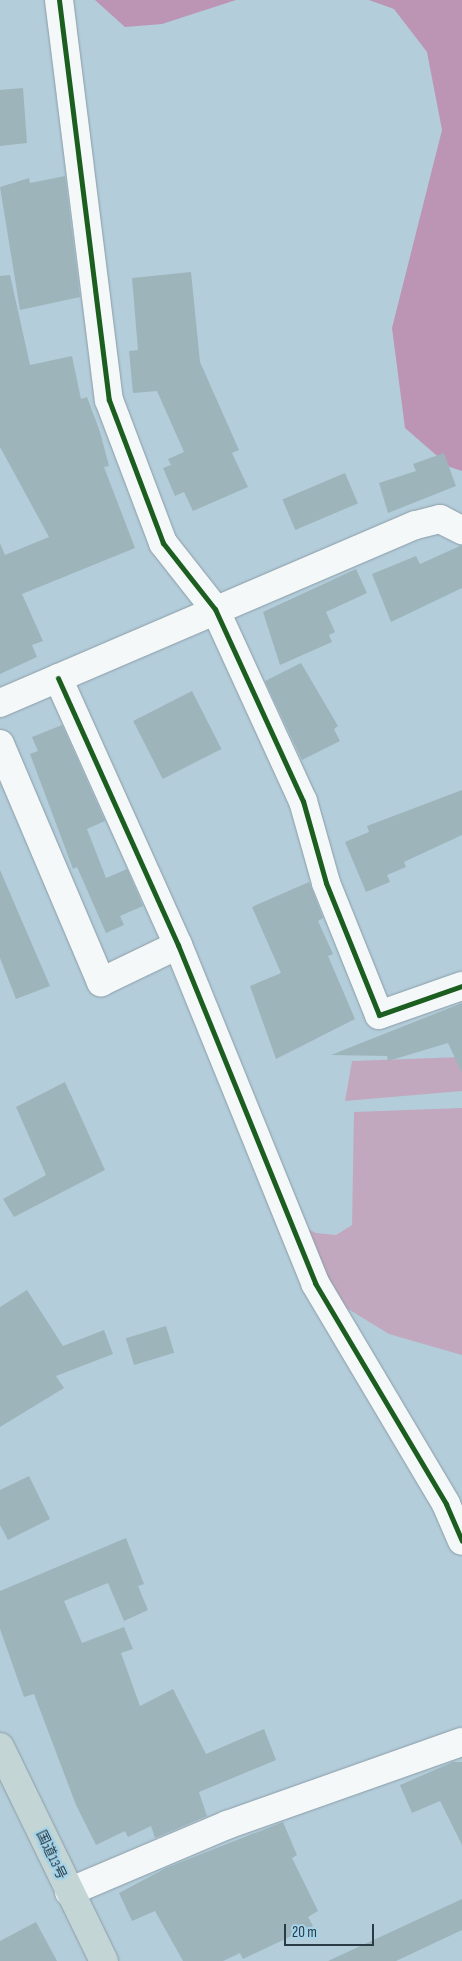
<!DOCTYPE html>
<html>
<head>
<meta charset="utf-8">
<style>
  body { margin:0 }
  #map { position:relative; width:462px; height:1961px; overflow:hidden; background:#b4cdda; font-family:"Sofia Sans Condensed","Noto Sans JP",sans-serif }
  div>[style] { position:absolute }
  .green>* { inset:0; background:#c1a8be }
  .forest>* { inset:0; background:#bc94b4 }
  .building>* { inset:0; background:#9eb4bb; transform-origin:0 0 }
  .roads { filter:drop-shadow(0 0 1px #8a9da7) drop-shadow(0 0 1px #8a9da7) }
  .minor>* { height:28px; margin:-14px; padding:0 14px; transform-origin:14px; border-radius:14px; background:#f4f8f9 }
  .trunk>* { height:28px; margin:-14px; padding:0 14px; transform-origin:14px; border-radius:14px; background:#c3d5d4 }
  .cycleway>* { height:5px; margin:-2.5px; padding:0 2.5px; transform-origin:2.5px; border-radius:2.5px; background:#1b5e20 }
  span { translate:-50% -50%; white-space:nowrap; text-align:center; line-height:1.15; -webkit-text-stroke:5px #a5d3e9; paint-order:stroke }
  .street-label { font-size:14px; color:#293b44 }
  .scale { position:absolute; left:284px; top:1924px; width:90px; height:22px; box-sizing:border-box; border:2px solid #293b44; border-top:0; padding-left:6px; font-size:15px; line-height:18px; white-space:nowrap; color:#293b44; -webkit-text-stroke:4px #a5d3e9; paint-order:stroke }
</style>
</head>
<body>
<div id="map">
  <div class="green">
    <div style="clip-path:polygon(462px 1057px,462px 1091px,345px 1101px,352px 1061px)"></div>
    <div style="clip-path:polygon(462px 1108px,462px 1355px,389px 1334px,340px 1304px,299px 1225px,316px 1233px,336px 1235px,352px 1225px,354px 1112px)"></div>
  </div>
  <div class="forest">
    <div style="clip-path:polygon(95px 0,236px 0,162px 24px,125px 27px)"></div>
    <div style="clip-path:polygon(369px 0,462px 0,462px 471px,450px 467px,405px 428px,392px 328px,442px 130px,427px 52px,394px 9px)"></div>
  </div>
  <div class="building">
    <div style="clip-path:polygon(23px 88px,27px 143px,0 146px,0 90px)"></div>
    <div style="clip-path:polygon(65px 176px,80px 297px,20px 310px,0 187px,29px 178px,30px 183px)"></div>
    <div style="clip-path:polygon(191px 272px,200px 362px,239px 450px,232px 453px,248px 487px,193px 511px,184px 492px,175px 496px,163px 468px,171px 465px,168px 459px,184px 452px,157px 391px,133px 393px,129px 351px,138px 350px,132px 278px)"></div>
    <div style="clip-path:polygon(10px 275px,30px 365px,72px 356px,81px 399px,87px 397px,100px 432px,109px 466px,104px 467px,135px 548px,22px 594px,43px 641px,32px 645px,37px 657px,0 674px,0 543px,5px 555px,49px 537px,0 447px,0 276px)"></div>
    <div style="clip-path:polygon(444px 453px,456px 486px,388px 513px,379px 483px,416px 471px,413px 464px)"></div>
    <div style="left:345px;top:473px;width:33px;height:68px;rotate:67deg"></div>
    <div style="clip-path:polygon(462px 545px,462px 588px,391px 622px,372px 574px,416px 556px,420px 564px)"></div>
    <div style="clip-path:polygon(356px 569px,367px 593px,326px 612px,335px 632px,329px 635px,332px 642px,280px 665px,263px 612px)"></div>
    <div style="clip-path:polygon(301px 663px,338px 726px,334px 729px,340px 741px,302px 760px,265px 681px)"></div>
    <div style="left:192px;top:691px;width:65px;height:66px;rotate:63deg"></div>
    <div style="clip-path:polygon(62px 725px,105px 821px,87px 829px,106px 878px,127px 869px,143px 906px,120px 916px,124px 925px,106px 933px,77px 867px,73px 869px,30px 754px,38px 751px,32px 737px)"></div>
    <div style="clip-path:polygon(462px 790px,462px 835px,404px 862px,406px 867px,387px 875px,390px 882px,366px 892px,345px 842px,369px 832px,367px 826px)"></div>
    <div style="clip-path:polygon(0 870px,50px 986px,16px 999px,0 958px)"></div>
    <div style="clip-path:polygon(309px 882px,323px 918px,318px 921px,333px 954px,328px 956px,355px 1019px,276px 1059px,250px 986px,281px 973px,252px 907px)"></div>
    <div style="clip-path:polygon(462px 1003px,462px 1073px,448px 1043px,388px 1061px,387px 1056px,331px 1055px)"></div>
    <div style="clip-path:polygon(65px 1082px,105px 1170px,14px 1217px,3px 1199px,46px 1175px,16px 1107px)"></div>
    <div style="clip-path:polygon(27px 1290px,63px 1346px,104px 1330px,113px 1354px,56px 1376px,64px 1388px,0 1427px,0 1307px)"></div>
    <div style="left:166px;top:1326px;width:28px;height:42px;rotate:73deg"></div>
    <div style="clip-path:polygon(29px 1476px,50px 1519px,8px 1540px,0 1525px,0 1490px)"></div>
    <div style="clip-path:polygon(126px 1538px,144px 1584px,138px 1586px,148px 1610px,124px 1621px,108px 1583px,64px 1601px,82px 1643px,124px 1627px,133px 1649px,121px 1653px,140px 1706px,173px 1689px,206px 1754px,264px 1729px,276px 1760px,199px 1792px,207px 1816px,155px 1838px,151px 1826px,128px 1837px,125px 1831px,96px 1845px,76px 1805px,34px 1694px,24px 1697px,0 1629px,0 1591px)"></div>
    <div style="clip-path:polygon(453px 1762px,462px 1762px,462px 1845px,440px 1801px,412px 1813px,400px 1785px)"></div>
    <div style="clip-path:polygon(283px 1822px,297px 1855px,292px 1858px,318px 1911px,308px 1917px,313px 1926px,243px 1959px,240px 1953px,223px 1961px,183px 1961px,155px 1911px,132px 1921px,119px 1893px,166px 1868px)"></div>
    <div style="clip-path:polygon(462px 1899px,462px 1930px,396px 1961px,328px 1961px)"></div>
    <div style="clip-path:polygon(36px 1922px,57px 1961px,0 1961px,0 1941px)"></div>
  </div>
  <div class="roads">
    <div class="minor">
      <div style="left:59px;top:0;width:403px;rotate:82.9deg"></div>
      <div style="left:109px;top:400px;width:153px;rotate:69.3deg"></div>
      <div style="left:163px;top:543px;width:84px;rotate:51.8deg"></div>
      <div style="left:215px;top:609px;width:211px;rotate:65.4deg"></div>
      <div style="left:303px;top:801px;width:85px;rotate:74.3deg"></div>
      <div style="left:326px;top:883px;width:142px;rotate:68.1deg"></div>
      <div style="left:379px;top:1015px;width:88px;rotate:-19.3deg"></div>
      <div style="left:58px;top:678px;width:293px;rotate:65.8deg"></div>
      <div style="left:178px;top:945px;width:365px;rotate:67.9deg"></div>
      <div style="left:315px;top:1283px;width:257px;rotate:59.3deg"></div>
      <div style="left:446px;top:1504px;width:40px;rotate:66.6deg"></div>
      <div style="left:0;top:703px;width:452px;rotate:-23.2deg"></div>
      <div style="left:416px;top:525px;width:25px;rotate:-14deg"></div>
      <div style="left:440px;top:519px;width:25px;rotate:27deg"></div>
      <div style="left:0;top:744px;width:259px;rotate:67deg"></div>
      <div style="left:101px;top:982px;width:85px;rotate:-25.7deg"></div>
      <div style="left:69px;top:1892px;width:172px;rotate:-23deg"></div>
      <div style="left:227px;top:1825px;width:249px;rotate:-19.5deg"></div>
    </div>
    <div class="trunk">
      <div style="left:0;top:1747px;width:238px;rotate:64.1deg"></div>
    </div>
  </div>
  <div class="cycleway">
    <div style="left:59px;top:0;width:403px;rotate:82.9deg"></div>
    <div style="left:109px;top:400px;width:153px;rotate:69.3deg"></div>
    <div style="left:163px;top:543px;width:84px;rotate:51.8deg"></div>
    <div style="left:215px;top:609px;width:211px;rotate:65.4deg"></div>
    <div style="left:303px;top:801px;width:85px;rotate:74.3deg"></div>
    <div style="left:326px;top:883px;width:142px;rotate:68.1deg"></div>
    <div style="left:379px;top:1015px;width:88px;rotate:-19.3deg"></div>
    <div style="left:58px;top:678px;width:293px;rotate:65.8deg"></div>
    <div style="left:178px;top:945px;width:365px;rotate:67.9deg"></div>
    <div style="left:315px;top:1283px;width:257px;rotate:59.3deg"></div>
    <div style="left:446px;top:1504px;width:40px;rotate:66.6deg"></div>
  </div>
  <div class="street-label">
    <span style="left:51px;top:1855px;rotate:65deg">国道13号</span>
  </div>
  <div class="scale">20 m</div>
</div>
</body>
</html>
